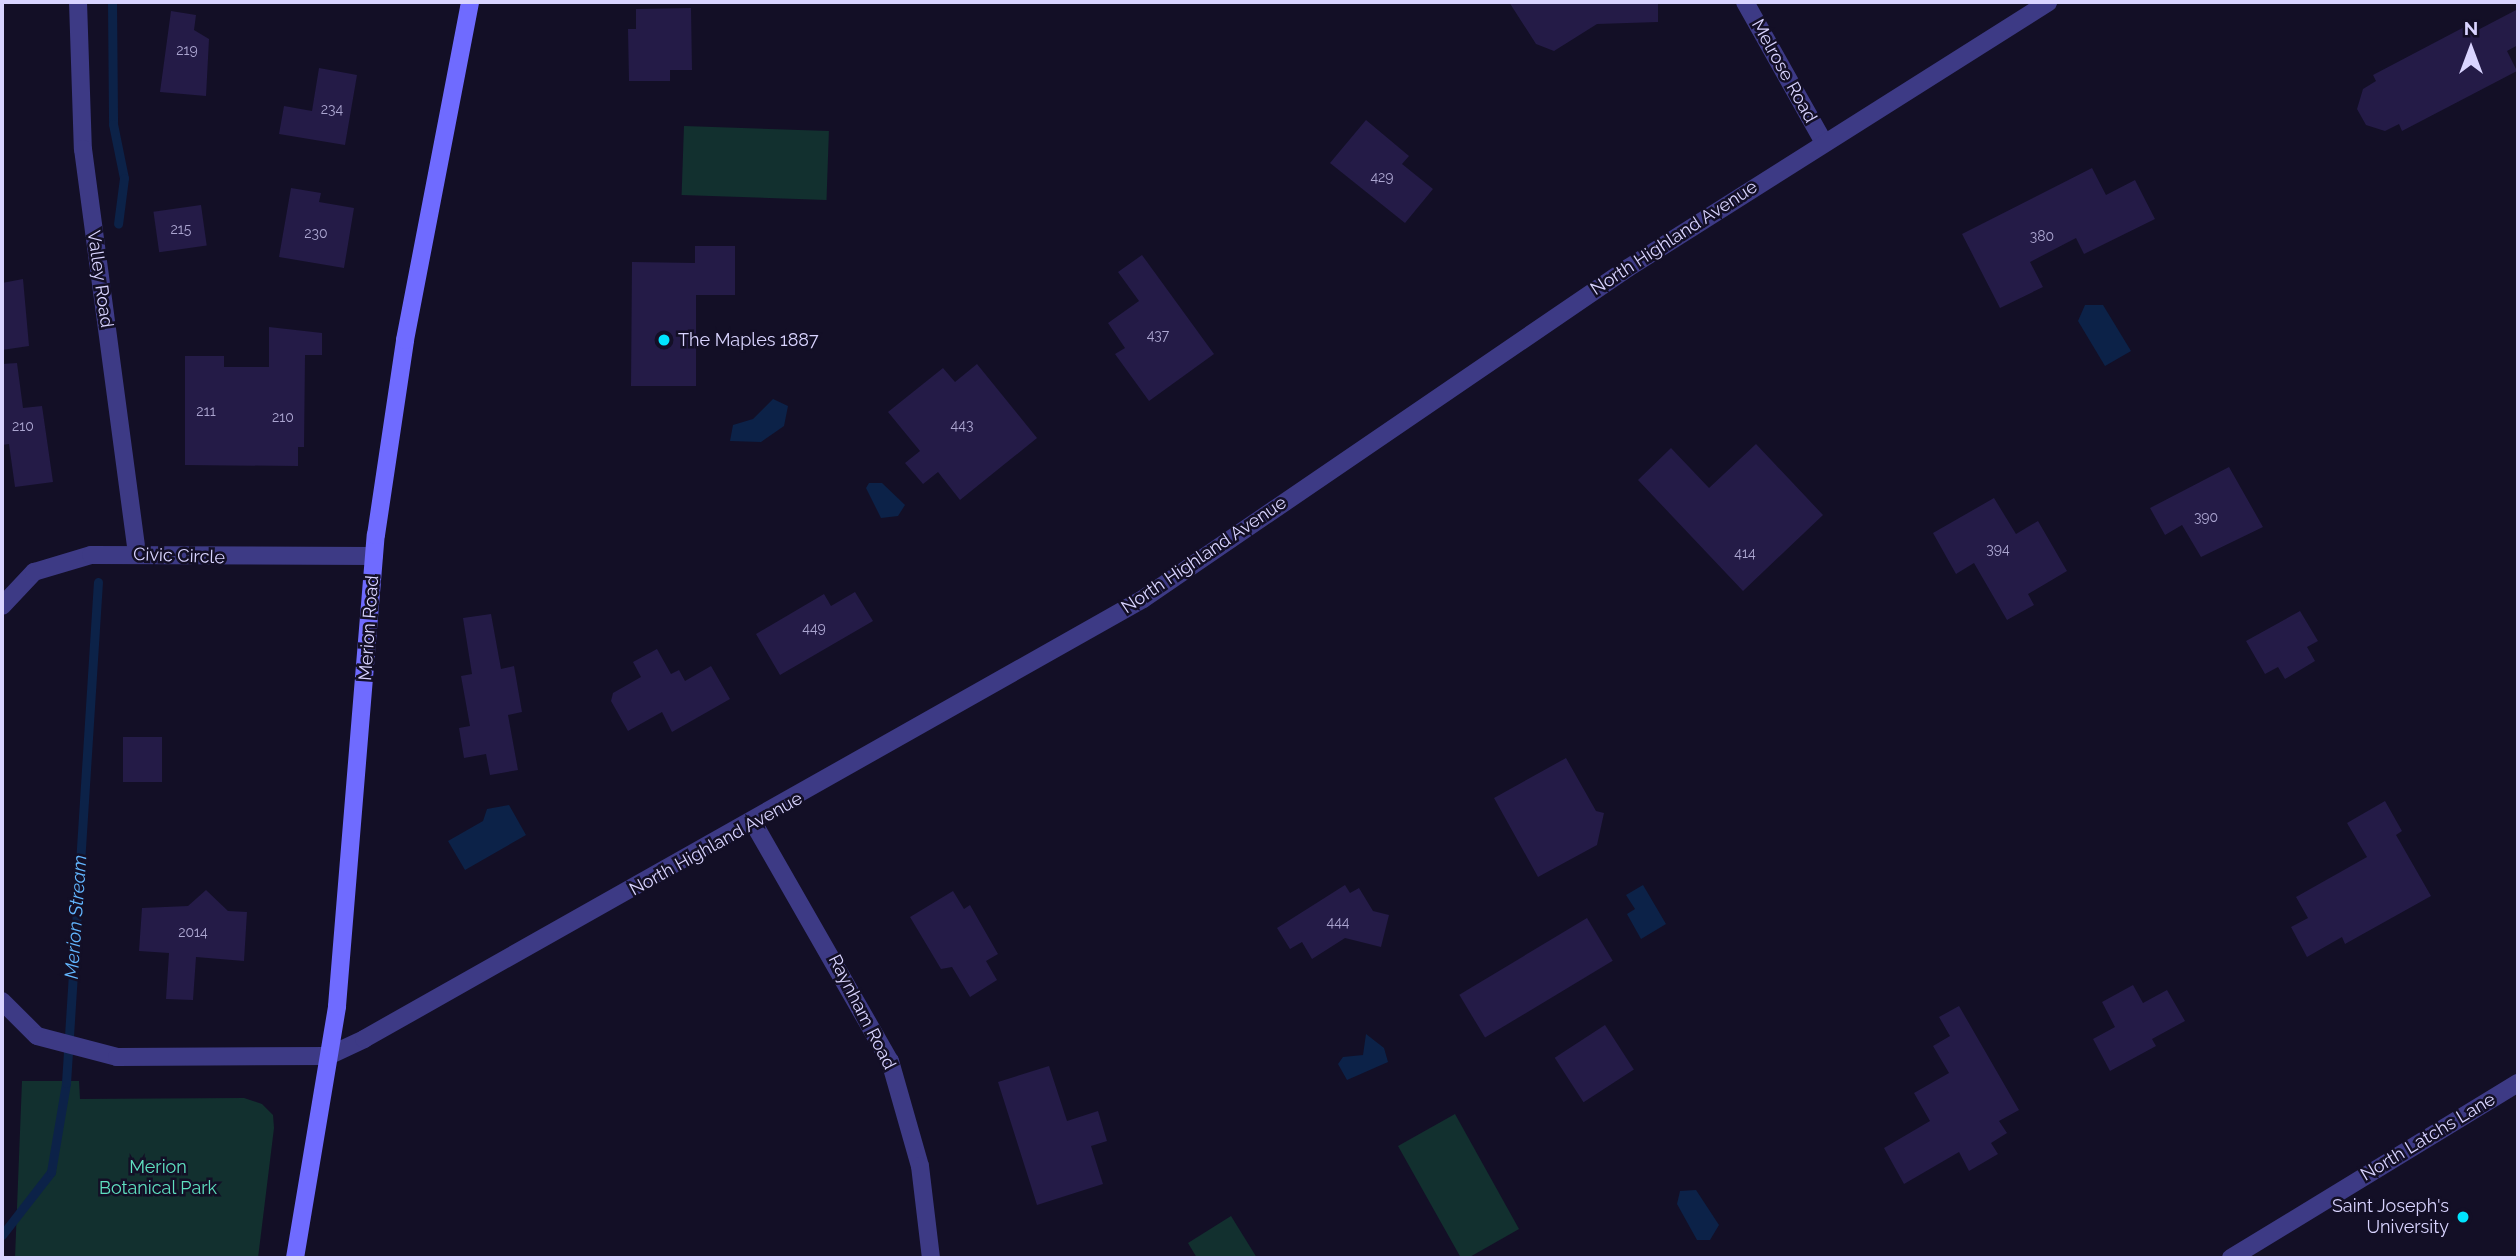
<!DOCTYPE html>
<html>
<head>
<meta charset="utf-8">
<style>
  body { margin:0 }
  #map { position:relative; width:2520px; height:1260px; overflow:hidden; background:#130f26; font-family:Raleway,sans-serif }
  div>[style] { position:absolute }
  .green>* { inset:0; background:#12302f; transform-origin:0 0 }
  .water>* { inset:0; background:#0c2248 }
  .stream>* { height:9px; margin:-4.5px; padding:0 4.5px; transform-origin:4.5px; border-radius:4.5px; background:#0c2248 }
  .building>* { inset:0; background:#241b47; transform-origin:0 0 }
  .street>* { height:18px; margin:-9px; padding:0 9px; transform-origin:9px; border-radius:9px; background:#3d3a85 }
  .secondary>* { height:18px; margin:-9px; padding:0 9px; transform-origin:9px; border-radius:9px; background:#6f6bff }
  .dots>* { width:19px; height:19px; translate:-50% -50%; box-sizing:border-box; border:4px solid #130f26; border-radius:50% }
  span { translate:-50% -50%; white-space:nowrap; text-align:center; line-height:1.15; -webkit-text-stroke:5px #130f26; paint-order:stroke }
  .number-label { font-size:14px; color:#aca6d1 }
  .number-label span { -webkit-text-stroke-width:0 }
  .street-label { font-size:18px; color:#d9d4ff }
  .poi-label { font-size:18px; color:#d9d4ff }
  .left { translate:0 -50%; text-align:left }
  .right { translate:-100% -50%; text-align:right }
  .park-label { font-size:18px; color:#5fe0c0 }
  .water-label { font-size:19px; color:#62b6ff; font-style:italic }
  .frame { position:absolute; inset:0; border:4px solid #d9d4ff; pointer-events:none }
  .north { position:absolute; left:2436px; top:14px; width:70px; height:70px; -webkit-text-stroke:5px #130f26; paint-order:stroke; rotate:0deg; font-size:19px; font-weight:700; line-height:28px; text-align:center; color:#d9d4ff }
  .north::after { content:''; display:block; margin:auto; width:24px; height:32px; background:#d9d4ff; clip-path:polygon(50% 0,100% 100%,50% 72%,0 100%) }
</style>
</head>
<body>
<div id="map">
  <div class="green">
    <div style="left:684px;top:126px;width:145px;height:69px;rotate:2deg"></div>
    <div style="clip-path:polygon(22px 1081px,79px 1081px,80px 1099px,244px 1098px,262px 1104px,273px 1115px,274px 1128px,258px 1258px,15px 1258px)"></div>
    <div style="clip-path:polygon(1455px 1114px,1519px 1229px,1468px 1258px,1461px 1258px,1398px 1146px)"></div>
    <div style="clip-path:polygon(1231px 1216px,1257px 1258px,1197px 1258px,1188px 1243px)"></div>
  </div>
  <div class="water">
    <div style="clip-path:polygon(2085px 305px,2103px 305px,2131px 351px,2105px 366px,2078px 321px)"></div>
    <div style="clip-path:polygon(773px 399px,788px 406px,784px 426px,761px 442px,730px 441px,733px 425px,753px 419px)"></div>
    <div style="clip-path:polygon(869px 483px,882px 483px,905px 505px,898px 516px,881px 518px,866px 488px)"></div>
    <div style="clip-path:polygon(509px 805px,526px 835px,465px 870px,448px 841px,483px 821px,487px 809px)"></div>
    <div style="clip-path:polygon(1643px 885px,1666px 924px,1641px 939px,1627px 914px,1635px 909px,1626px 895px)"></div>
    <div style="clip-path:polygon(1366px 1034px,1384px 1048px,1388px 1062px,1347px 1080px,1338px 1064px,1343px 1057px,1363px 1055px)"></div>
    <div style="clip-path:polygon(1696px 1190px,1719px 1225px,1710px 1240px,1697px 1240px,1677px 1204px,1680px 1191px)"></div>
  </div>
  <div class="stream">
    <div style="left:112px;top:2px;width:122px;rotate:89.5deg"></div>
    <div style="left:113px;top:124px;width:55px;rotate:78.5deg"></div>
    <div style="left:124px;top:178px;width:46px;rotate:97.4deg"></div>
    <div style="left:2px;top:1235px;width:80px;rotate:-52.1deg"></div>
    <div style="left:51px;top:1172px;width:90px;rotate:-80.4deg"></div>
    <div style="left:66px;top:1083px;width:502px;rotate:-86.35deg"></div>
  </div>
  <div class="building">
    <div style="clip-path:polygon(1509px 2px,1658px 2px,1658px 22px,1597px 24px,1554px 51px,1536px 44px)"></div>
    <div style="clip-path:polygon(691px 8px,692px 70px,670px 70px,670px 81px,629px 81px,628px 29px,636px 29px,636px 9px)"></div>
    <div style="clip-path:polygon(2518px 9px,2518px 45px,2507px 51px,2517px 71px,2402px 131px,2399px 124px,2385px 131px,2366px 125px,2357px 109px,2363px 89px,2376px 81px,2373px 75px,2470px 24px,2474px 32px)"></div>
    <div style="clip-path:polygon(171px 11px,196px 15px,194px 30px,209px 39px,206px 96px,160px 92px)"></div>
    <div style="clip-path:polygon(319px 68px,357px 75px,345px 145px,279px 134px,284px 106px,312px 111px)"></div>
    <div style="clip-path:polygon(1366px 120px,1409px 156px,1402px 164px,1433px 189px,1405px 223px,1330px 163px)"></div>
    <div style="clip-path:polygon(2092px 168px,2106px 195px,2135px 180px,2155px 219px,2084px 254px,2076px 238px,2030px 262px,2043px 287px,2000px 308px,1962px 234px)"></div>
    <div style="clip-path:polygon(291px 188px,321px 193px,319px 202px,354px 208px,344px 268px,279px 257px)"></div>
    <div style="left:201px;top:205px;width:41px;height:48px;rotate:82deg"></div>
    <div style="clip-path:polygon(695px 246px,735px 246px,735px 295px,696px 295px,696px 386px,631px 386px,632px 262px,695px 263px)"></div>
    <div style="clip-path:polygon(1142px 255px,1214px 354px,1149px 401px,1115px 354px,1125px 348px,1108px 323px,1139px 301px,1118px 272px)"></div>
    <div style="clip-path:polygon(23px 279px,29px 346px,2px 350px,2px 283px)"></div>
    <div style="clip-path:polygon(269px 327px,322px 333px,322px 355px,305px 355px,304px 447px,298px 447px,298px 466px,185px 465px,185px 356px,224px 356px,224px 367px,269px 367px)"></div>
    <div style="clip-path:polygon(17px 363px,23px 408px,42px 406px,53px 482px,15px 487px,9px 444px,2px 445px,2px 364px)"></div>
    <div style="clip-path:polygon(977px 364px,1037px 438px,960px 500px,938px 472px,923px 484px,905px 463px,920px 451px,888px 412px,943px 368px,955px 382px)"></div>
    <div style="clip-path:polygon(1756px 444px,1823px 515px,1743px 591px,1638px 480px,1671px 448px,1709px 488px)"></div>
    <div style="clip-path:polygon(2229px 467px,2263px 527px,2201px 557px,2182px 525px,2165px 535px,2150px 508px)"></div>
    <div style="clip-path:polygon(1994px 498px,2016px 534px,2038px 521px,2067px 571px,2028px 594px,2034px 605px,2007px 620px,1974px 563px,1956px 574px,1933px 533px)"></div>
    <div style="clip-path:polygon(855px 592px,873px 621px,780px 675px,756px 634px,824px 594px,831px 606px)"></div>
    <div style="clip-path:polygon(2300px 611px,2318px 641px,2307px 647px,2315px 661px,2285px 679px,2278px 667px,2265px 674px,2246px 641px)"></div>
    <div style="clip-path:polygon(491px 614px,501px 669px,514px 666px,522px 712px,508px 715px,518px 770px,490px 775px,486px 754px,464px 758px,459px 728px,470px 726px,461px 676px,472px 674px,463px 618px)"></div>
    <div style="clip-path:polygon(657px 649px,671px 674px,679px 670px,685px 681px,711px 666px,730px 699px,672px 732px,662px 712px,628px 731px,611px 701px,613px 693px,641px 677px,633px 662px)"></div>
    <div style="left:123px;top:737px;width:39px;height:45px"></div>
    <div style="clip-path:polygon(1566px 758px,1596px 811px,1604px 813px,1597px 845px,1538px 877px,1494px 798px)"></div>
    <div style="clip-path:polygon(2385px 801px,2402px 831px,2396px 835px,2431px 896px,2345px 944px,2342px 937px,2307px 957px,2291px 927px,2308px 918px,2296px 897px,2367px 857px,2347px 823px)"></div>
    <div style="clip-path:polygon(1345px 885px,1350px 893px,1359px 888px,1373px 911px,1389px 915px,1381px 947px,1345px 938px,1312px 959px,1302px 942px,1290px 949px,1277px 928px)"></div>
    <div style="clip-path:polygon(206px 890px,228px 911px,247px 912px,244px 961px,196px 957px,193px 1000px,166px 999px,169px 953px,139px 951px,142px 908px,188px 906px)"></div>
    <div style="clip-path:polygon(953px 891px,964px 909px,970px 905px,998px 954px,986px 961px,997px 980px,970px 997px,952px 967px,941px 969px,910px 917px)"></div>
    <div style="left:1587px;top:918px;width:50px;height:149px;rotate:59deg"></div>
    <div style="clip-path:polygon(2133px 985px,2143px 1003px,2167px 990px,2185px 1021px,2152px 1039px,2156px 1046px,2110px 1071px,2093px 1039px,2115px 1027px,2102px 1002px)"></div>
    <div style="clip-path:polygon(1959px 1006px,2019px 1110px,1999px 1121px,2007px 1133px,1991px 1143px,1998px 1154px,1969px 1171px,1959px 1152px,1904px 1184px,1884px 1148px,1930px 1121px,1914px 1093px,1949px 1073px,1933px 1046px,1950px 1036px,1939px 1017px)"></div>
    <div style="left:1605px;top:1025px;width:53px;height:60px;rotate:57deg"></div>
    <div style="clip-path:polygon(1049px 1066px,1067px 1121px,1098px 1111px,1107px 1141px,1091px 1146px,1103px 1184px,1037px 1205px,998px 1082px)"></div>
  </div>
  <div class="street">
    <div style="left:78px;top:2px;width:147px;rotate:88.1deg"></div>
    <div style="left:83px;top:149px;width:409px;rotate:82.4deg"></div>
    <div style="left:1745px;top:2px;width:159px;rotate:60.7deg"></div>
    <div style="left:2px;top:606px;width:47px;rotate:-46.7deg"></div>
    <div style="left:34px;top:572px;width:59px;rotate:-16.6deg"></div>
    <div style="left:91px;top:555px;width:283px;rotate:0.2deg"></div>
    <div style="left:754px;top:824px;width:273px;rotate:60.2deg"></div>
    <div style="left:890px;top:1061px;width:109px;rotate:74.1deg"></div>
    <div style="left:920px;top:1166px;width:93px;rotate:83.2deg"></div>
    <div style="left:2px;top:1001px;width:49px;rotate:45deg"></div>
    <div style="left:37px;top:1036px;width:83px;rotate:14.7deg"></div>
    <div style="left:117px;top:1057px;width:211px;rotate:-0.3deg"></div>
    <div style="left:328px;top:1056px;width:40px;rotate:-25deg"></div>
    <div style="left:364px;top:1039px;width:895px;rotate:-29.46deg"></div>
    <div style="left:1143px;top:599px;width:587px;rotate:-34.31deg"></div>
    <div style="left:1628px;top:268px;width:497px;rotate:-32.3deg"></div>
    <div style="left:2231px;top:1258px;width:336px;rotate:-31.4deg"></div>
  </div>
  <div class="secondary">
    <div style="left:295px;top:1258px;width:255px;rotate:-80.5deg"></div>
    <div style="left:337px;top:1006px;width:473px;rotate:-85.3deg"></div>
    <div style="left:376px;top:535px;width:197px;rotate:-81.5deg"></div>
    <div style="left:405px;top:340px;width:344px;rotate:-79.1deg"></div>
  </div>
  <div class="dots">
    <div style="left:664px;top:340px;background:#00e5ff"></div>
    <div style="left:2463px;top:1217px;background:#00e5ff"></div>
  </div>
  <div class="number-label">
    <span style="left:187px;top:50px">219</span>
    <span style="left:332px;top:109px">234</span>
    <span style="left:1382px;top:177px">429</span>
    <span style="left:181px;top:229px">215</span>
    <span style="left:316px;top:233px">230</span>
    <span style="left:2042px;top:236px">380</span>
    <span style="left:1158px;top:335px">437</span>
    <span style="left:206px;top:411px">211</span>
    <span style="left:283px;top:417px">210</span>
    <span style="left:962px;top:425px">443</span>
    <span style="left:23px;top:426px">210</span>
    <span style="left:2206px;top:517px">390</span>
    <span style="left:1998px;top:549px">394</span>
    <span style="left:1745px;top:553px">414</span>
    <span style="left:814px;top:628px">449</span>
    <span style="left:1338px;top:922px">444</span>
    <span style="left:193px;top:932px">2014</span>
  </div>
  <div class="street-label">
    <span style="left:1784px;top:71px;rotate:61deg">Melrose Road</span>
    <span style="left:1674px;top:238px;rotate:-33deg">North Highland Avenue</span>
    <span style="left:100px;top:279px;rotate:82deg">Valley Road</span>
    <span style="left:1204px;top:555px;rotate:-34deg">North Highland Avenue</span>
    <span style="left:179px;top:556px;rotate:2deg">Civic Circle</span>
    <span style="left:369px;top:628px;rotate:-86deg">Merion Road</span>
    <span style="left:716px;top:844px;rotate:-29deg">North Highland Avenue</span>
    <span style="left:862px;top:1012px;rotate:63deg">Raynham Road</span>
    <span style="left:2428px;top:1137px;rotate:-31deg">North Latchs Lane</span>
  </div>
  <div class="poi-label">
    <span class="left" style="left:678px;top:340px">The Maples 1887</span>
    <span class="right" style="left:2449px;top:1217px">Saint Joseph's<br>University</span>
  </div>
  <div class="park-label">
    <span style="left:158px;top:1178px">Merion<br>Botanical Park</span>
  </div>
  <div class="water-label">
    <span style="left:76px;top:917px;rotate:-86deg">Merion Stream</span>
  </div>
  <div class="frame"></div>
  <div class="north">N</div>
</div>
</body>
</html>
